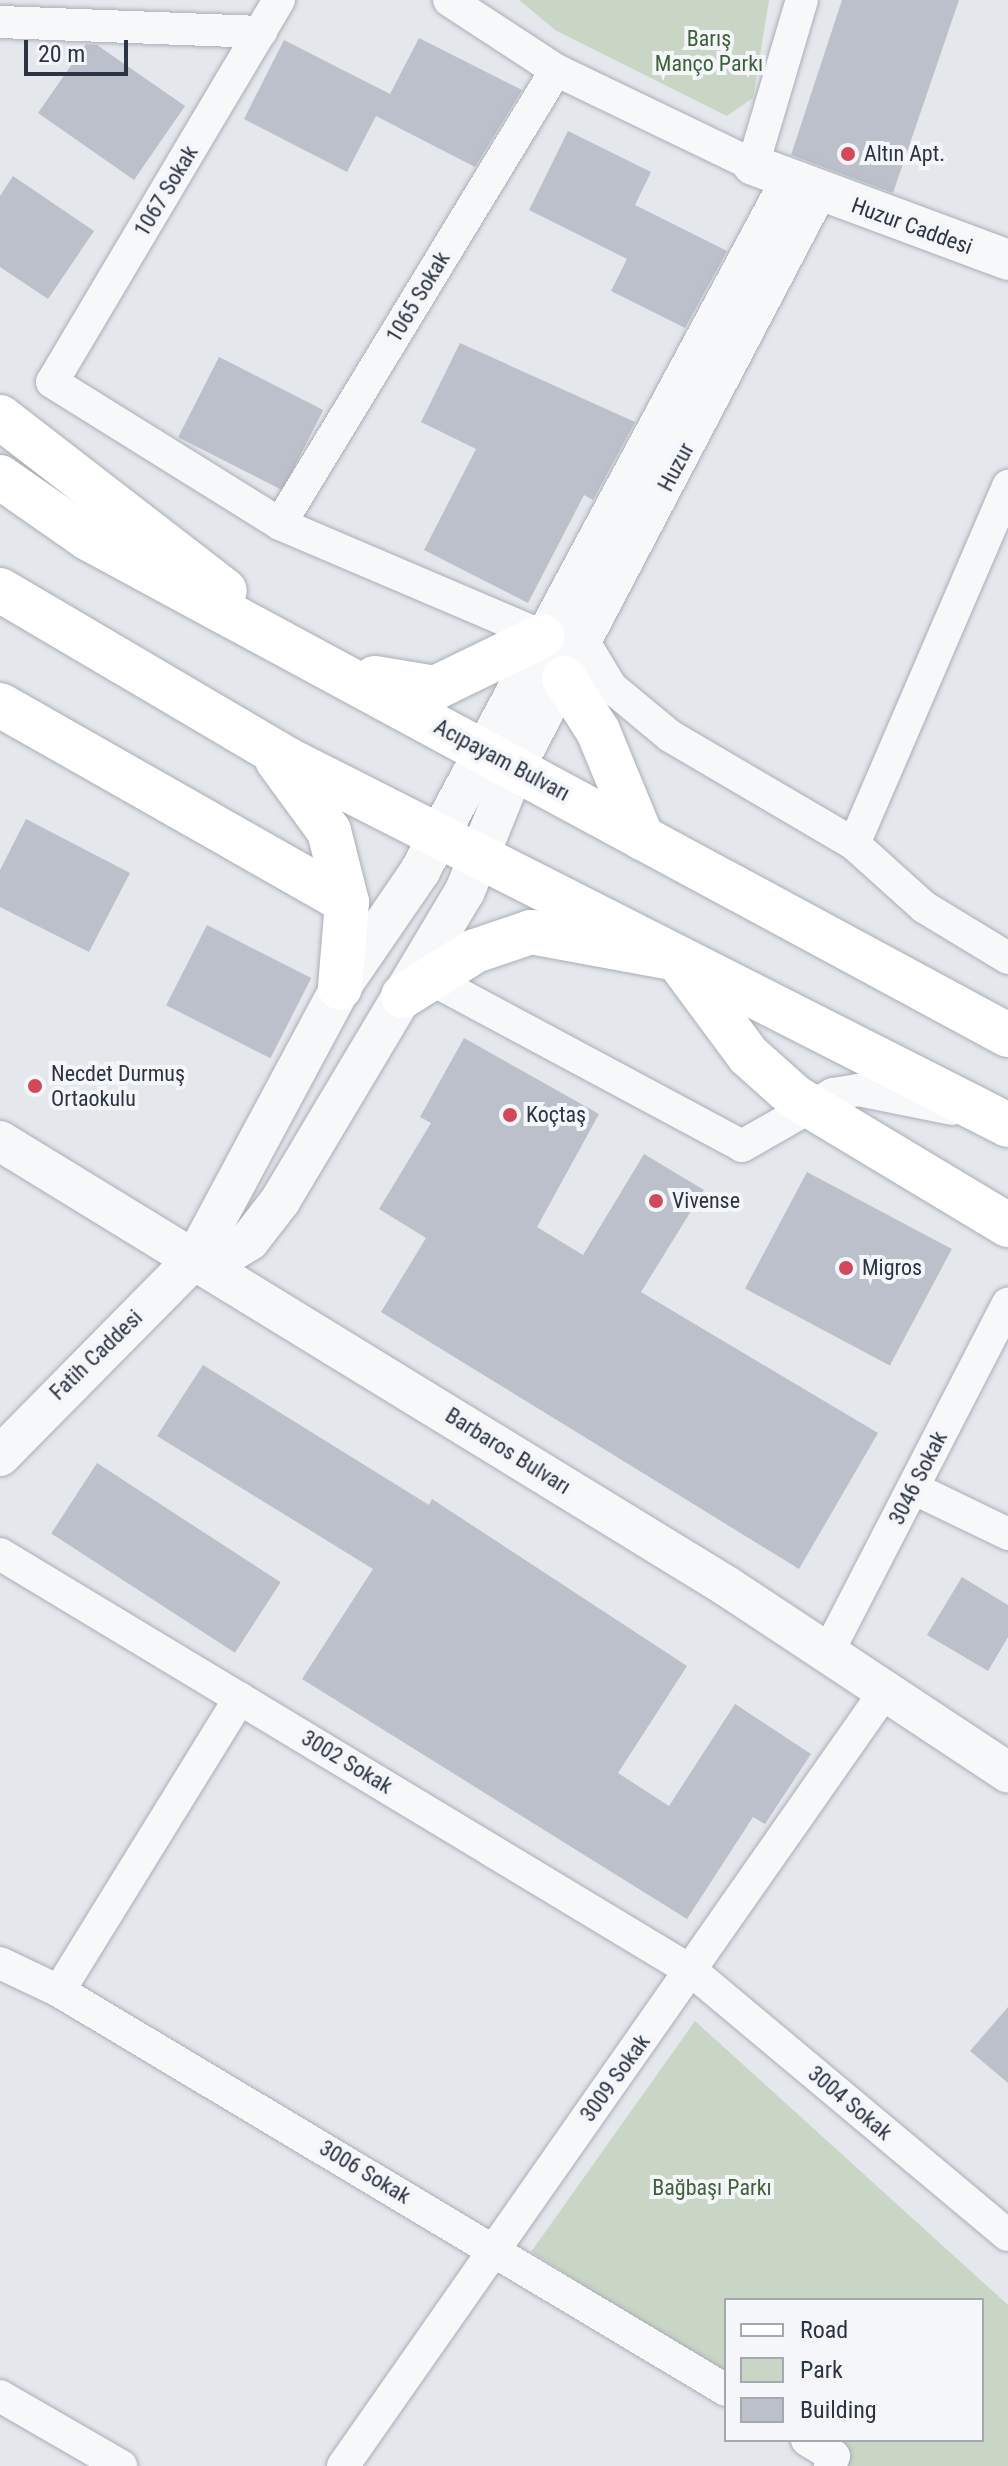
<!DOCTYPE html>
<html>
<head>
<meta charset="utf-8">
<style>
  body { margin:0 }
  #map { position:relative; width:1008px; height:2466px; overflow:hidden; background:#e4e7ec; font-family:"Roboto Condensed",sans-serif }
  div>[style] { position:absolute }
  .green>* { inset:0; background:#c9d6c5 }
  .building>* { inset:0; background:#bbc0ca; transform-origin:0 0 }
  .roads { filter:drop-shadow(0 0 2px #a9aeb7) drop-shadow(0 0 2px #a9aeb7) }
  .minor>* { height:32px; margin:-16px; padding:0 16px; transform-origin:16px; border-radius:16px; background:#f7f8fa }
  .tertiary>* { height:40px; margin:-20px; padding:0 20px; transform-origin:20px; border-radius:20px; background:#f7f8fa }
  .primary>* { height:44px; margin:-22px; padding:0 22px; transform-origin:22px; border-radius:22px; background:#fff }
  .dots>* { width:22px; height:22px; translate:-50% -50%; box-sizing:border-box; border:4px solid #f4f6f9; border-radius:50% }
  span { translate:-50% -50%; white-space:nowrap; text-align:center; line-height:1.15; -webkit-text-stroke:8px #f4f6f9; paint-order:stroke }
  .park-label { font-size:22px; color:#3f6138 }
  .poi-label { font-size:22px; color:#2b3445 }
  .left { translate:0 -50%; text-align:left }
  .street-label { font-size:22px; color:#2b3445 }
  .legend { position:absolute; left:724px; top:2298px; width:260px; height:144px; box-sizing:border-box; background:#f4f6f9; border:2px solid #a4a8b1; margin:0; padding:10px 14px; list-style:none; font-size:24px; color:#2b3445 }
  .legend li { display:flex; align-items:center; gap:16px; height:40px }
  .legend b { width:40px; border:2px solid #a4a8b1 }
  .scale { position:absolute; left:24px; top:40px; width:104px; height:36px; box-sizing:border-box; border:4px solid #2b3445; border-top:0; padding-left:10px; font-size:24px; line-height:28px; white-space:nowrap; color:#2b3445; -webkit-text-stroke:6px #f4f6f9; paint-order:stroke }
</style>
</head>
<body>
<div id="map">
  <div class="green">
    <div style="clip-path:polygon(519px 0,769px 0,753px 98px,727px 116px,555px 30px)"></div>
    <div style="clip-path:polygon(695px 2021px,1008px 2305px,1008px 2466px,837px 2466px,828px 2440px,982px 2440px,982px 2300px,726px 2300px,726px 2375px,531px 2252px)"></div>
  </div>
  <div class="building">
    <div style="clip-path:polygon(842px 0,959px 0,893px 193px,791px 155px)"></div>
    <div style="clip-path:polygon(419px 38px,522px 90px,475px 167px,376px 116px,347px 172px,244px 119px,284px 40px,390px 94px)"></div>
    <div style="clip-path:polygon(86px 44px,97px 45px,185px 106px,134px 180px,38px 113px)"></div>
    <div style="clip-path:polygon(568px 131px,651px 172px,635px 205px,727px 251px,685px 328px,611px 291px,627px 259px,529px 210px)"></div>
    <div style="clip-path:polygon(13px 176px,94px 231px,48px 299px,0 267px,0 196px)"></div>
    <div style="clip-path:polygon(460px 343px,635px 422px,593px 500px,584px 495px,528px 603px,424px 550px,476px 449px,421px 422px)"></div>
    <div style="left:219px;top:357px;width:117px;height:90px;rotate:27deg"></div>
    <div style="clip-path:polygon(26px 819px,130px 873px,89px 952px,0 907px,0 870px)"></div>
    <div style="left:207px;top:925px;width:117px;height:90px;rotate:27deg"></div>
    <div style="clip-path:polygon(464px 1038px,599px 1114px,537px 1227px,583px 1255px,644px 1154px,704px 1190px,641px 1292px,878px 1433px,799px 1569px,381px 1312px,426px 1238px,379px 1209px,431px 1123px,420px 1117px)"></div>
    <div style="left:807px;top:1172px;width:164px;height:132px;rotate:28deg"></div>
    <div style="clip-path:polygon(203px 1365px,429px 1505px,432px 1499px,687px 1666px,618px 1773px,669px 1806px,735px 1704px,811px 1754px,765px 1824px,753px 1817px,687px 1919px,302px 1679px,373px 1569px,157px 1436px)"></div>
    <div style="left:97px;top:1463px;width:219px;height:84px;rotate:33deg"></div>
    <div style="clip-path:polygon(962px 1577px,1008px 1605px,1008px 1637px,988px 1671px,927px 1635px)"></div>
    <div style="clip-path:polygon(1008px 2007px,1008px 2083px,970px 2051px)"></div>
  </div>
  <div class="roads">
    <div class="minor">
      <div style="left:279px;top:0;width:444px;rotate:120.7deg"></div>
      <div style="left:52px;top:382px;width:269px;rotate:31.9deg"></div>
      <div style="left:280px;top:524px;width:285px;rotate:23.1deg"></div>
      <div style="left:449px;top:0;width:128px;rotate:33.2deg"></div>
      <div style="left:556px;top:70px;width:219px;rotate:25.7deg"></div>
      <div style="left:753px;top:165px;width:172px;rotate:-73.5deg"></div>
      <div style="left:0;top:22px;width:261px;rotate:2.2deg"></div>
      <div style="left:280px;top:524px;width:531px;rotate:-58.7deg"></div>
      <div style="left:584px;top:642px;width:52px;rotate:59deg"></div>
      <div style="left:611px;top:687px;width:77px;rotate:39.7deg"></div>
      <div style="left:670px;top:736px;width:213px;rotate:30.4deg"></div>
      <div style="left:854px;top:844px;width:94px;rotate:42deg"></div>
      <div style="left:924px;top:907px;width:98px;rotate:31.3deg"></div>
      <div style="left:854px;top:844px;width:390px;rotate:-66.7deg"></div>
      <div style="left:429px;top:978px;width:355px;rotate:28.2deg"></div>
      <div style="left:742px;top:1146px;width:105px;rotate:-29.7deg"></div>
      <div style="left:833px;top:1094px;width:25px;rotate:-9deg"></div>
      <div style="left:858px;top:1090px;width:96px;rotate:11.4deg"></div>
      <div style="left:913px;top:1488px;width:106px;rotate:25.8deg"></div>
      <div style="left:0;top:1554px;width:809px;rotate:31.1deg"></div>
      <div style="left:693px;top:1972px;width:410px;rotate:39.9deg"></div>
      <div style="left:828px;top:1652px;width:392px;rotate:-62.7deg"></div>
      <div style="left:0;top:1963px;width:65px;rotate:25.4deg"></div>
      <div style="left:59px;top:1991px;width:777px;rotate:30.89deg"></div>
      <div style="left:59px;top:1991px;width:344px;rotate:-58.3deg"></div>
      <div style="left:0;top:2396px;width:140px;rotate:30deg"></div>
      <div style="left:807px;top:2440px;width:31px;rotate:31deg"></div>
      <div style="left:834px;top:2456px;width:11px;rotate:112deg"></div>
      <div style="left:343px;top:2466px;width:947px;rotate:-55.02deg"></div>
    </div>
    <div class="tertiary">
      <div style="left:753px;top:165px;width:272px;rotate:20.4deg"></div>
      <div style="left:0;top:1141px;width:854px;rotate:31.49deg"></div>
      <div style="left:728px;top:1587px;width:336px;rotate:33.5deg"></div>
      <div style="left:196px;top:1257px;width:31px;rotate:-6deg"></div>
      <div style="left:227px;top:1254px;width:26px;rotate:-31deg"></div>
      <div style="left:249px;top:1241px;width:51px;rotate:-52.2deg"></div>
      <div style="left:280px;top:1201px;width:361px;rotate:-59.2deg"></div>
      <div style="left:465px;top:891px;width:136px;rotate:-68deg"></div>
      <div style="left:516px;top:765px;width:648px;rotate:-62.33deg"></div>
      <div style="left:0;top:1456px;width:279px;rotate:-45.4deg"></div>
      <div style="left:196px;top:1257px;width:305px;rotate:-61.8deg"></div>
      <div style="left:340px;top:988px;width:142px;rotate:-55.6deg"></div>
      <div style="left:420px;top:871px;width:784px;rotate:-61.77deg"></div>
    </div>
    <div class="primary">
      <div style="left:0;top:417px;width:284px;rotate:37.7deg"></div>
      <div style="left:0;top:477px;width:108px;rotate:34.9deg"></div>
      <div style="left:89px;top:539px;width:1044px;rotate:28.36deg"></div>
      <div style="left:0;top:590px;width:335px;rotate:30.5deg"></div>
      <div style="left:289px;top:760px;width:806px;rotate:26.91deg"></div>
      <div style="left:375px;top:678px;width:61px;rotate:9.5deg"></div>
      <div style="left:435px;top:688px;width:119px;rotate:-25.9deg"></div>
      <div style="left:564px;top:678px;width:63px;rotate:57.3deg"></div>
      <div style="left:598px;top:731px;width:116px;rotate:67.6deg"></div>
      <div style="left:0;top:705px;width:399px;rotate:29.6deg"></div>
      <div style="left:277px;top:760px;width:88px;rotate:53.8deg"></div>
      <div style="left:329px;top:831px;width:73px;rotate:75.8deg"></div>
      <div style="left:347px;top:902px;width:86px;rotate:94.7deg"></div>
      <div style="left:403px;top:996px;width:85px;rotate:-32deg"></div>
      <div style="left:475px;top:951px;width:59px;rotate:-18.7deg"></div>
      <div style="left:531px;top:932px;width:148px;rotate:10.5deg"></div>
      <div style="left:677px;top:959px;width:119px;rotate:53.5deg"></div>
      <div style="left:748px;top:1055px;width:63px;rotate:41.8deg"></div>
      <div style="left:795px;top:1097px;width:249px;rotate:31deg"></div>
    </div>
  </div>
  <div class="dots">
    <div style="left:848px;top:154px;background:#d1495b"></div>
    <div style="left:35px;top:1086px;background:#d1495b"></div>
    <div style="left:510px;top:1115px;background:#d1495b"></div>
    <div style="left:656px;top:1201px;background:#d1495b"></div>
    <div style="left:846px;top:1268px;background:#d1495b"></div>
  </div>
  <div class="park-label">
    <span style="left:709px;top:51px">Barış<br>Manço Parkı</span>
    <span style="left:712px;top:2188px">Bağbaşı Parkı</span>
  </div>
  <div class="poi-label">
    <span class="left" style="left:864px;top:154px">Altın Apt.</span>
    <span class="left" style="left:51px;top:1086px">Necdet Durmuş<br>Ortaokulu</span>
    <span class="left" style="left:526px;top:1115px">Koçtaş</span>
    <span class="left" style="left:672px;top:1201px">Vivense</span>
    <span class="left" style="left:862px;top:1268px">Migros</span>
  </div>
  <div class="street-label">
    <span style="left:166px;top:191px;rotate:-59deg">1067 Sokak</span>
    <span style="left:912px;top:226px;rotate:20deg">Huzur Caddesi</span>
    <span style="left:418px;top:297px;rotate:-59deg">1065 Sokak</span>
    <span style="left:676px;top:467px;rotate:-62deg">Huzur</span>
    <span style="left:502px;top:760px;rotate:28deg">Acıpayam Bulvarı</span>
    <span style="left:96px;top:1355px;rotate:-44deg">Fatih Caddesi</span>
    <span style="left:508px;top:1451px;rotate:32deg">Barbaros Bulvarı</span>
    <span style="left:918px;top:1478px;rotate:-63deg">3046 Sokak</span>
    <span style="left:347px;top:1762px;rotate:31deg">3002 Sokak</span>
    <span style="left:615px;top:2078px;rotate:-54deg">3009 Sokak</span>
    <span style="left:850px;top:2103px;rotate:40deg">3004 Sokak</span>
    <span style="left:365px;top:2172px;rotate:31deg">3006 Sokak</span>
  </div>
  <ul class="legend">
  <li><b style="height:10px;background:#fff"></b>Road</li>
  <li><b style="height:22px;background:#c9d6c5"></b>Park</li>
  <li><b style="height:22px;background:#bbc0ca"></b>Building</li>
  </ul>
  <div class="scale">20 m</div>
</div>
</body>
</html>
